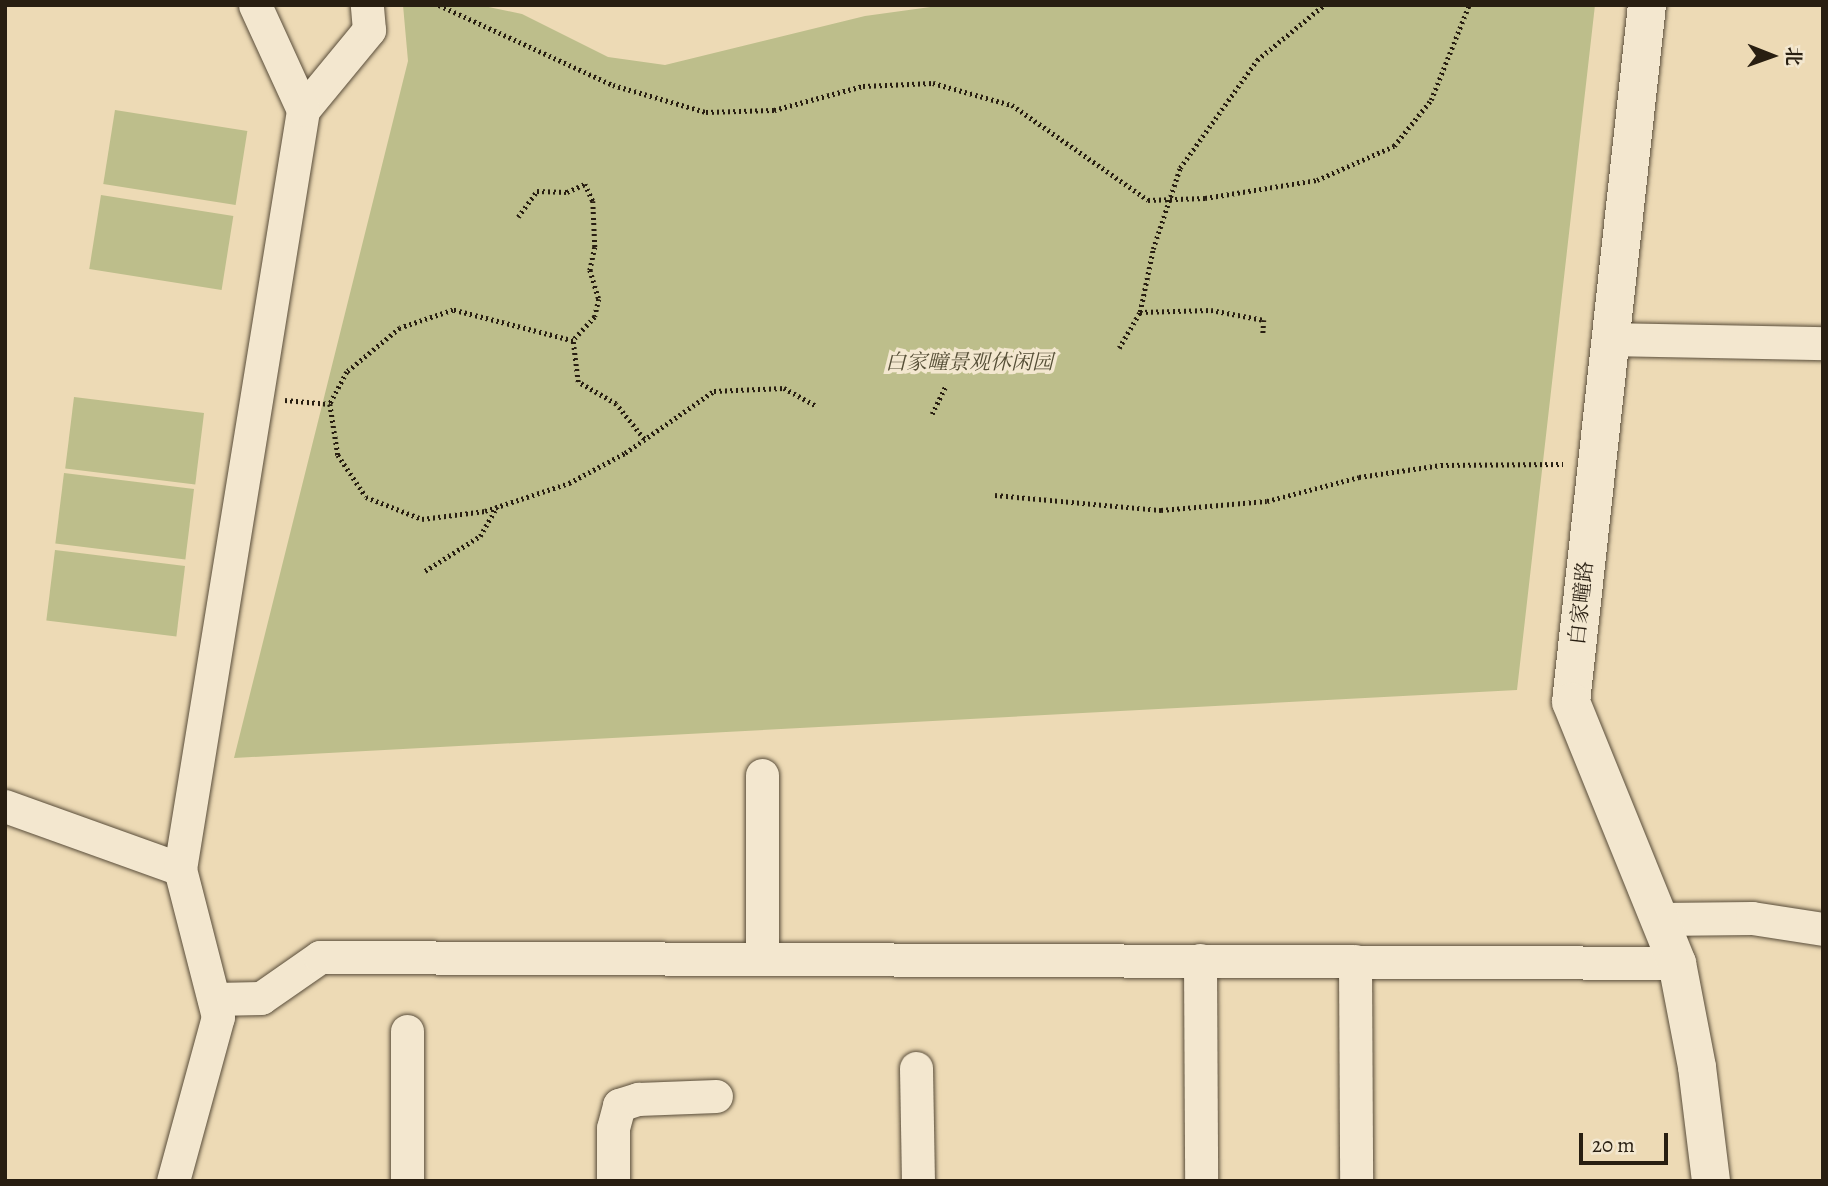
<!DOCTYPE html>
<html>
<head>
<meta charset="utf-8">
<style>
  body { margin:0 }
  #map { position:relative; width:1828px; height:1186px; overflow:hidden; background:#eddab5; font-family:Alegreya,"Noto Serif SC",serif }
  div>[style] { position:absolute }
  .green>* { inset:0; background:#bdbe8b; transform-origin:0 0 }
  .path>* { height:4.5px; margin-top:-2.25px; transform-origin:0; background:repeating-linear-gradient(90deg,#281e11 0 2px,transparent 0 5.5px) }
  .roads { filter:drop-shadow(0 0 2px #594d3a) drop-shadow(0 0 2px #594d3a) }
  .minor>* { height:33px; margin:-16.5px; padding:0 16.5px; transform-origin:16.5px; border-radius:16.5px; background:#f3e7cf }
  .tertiary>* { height:38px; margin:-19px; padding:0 19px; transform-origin:19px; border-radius:19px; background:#f3e7cf }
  span { translate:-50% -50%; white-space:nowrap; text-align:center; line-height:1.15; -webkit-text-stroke:7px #f3e7cf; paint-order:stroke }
  .park-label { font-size:21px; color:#554e36; font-style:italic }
  .street-label { font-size:21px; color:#281e11 }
  .frame { position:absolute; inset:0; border:7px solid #281e11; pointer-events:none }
  .north { position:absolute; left:1737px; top:21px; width:70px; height:70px; -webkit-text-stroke:5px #f3e7cf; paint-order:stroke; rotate:91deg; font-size:19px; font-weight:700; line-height:28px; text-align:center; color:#281e11 }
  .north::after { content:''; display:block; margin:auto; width:24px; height:32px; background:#281e11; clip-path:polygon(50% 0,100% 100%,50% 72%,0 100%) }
  .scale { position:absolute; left:1579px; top:1133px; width:89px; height:32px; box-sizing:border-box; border:4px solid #281e11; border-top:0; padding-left:9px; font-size:21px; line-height:24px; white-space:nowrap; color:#281e11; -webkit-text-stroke:5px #f3e7cf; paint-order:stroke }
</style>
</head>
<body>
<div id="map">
  <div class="green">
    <div style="clip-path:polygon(403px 5px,479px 5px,522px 14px,608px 57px,665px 65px,865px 16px,945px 5px,1595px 5px,1517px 690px,234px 758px,408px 61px)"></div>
    <div style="left:115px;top:110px;width:134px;height:75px;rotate:9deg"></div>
    <div style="left:101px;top:195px;width:134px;height:75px;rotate:9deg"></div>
    <div style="left:74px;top:397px;width:131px;height:72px;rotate:7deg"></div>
    <div style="left:64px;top:473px;width:131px;height:71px;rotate:7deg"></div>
    <div style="left:55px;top:550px;width:131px;height:71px;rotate:7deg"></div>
  </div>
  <div class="path">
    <div style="left:439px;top:5px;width:192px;rotate:24.7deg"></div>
    <div style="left:613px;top:85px;width:97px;rotate:16.2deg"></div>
    <div style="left:706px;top:112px;width:68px;rotate:-1.7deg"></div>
    <div style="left:774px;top:110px;width:92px;rotate:-15.1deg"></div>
    <div style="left:863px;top:86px;width:70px;rotate:-2.5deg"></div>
    <div style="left:933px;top:83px;width:82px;rotate:15.6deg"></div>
    <div style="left:1012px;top:105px;width:166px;rotate:34.9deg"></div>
    <div style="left:1148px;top:200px;width:57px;rotate:-2deg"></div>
    <div style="left:1205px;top:198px;width:113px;rotate:-9.1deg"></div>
    <div style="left:1317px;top:180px;width:84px;rotate:-23.8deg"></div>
    <div style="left:1394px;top:146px;width:59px;rotate:-51.2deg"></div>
    <div style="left:1431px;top:100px;width:102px;rotate:-68.2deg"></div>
    <div style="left:518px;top:217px;width:32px;rotate:-54deg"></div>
    <div style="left:537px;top:191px;width:30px;rotate:2deg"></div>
    <div style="left:567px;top:192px;width:20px;rotate:-24deg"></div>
    <div style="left:585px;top:184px;width:19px;rotate:65deg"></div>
    <div style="left:593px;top:201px;width:46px;rotate:87.5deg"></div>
    <div style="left:595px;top:247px;width:24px;rotate:102deg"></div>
    <div style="left:590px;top:270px;width:30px;rotate:73deg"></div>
    <div style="left:599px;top:299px;width:18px;rotate:103deg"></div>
    <div style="left:595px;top:317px;width:33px;rotate:133deg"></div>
    <div style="left:1140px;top:312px;width:71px;rotate:-1.6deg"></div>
    <div style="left:1211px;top:310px;width:54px;rotate:10.7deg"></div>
    <div style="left:1264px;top:320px;width:16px;rotate:94deg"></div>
    <div style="left:1119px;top:348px;width:42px;rotate:-59.7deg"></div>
    <div style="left:1140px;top:312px;width:64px;rotate:-78.3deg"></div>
    <div style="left:1153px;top:249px;width:85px;rotate:-71.6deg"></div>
    <div style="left:1180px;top:168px;width:133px;rotate:-54.5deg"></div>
    <div style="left:1257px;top:60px;width:87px;rotate:-39.4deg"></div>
    <div style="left:285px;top:400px;width:45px;rotate:5.1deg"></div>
    <div style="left:932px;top:414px;width:30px;rotate:-64deg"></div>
    <div style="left:644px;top:439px;width:45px;rotate:-128.7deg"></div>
    <div style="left:616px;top:404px;width:44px;rotate:-149.9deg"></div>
    <div style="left:578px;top:382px;width:41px;rotate:-97deg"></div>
    <div style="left:573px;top:341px;width:124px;rotate:-165.5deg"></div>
    <div style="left:453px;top:310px;width:56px;rotate:161.2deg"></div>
    <div style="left:400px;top:328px;width:69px;rotate:140.3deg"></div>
    <div style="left:347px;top:372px;width:36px;rotate:118deg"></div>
    <div style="left:330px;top:404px;width:52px;rotate:81.1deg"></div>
    <div style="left:338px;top:455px;width:50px;rotate:56.3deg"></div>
    <div style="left:366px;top:497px;width:60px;rotate:21.4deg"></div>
    <div style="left:422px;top:519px;width:64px;rotate:-7.2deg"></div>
    <div style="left:485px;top:511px;width:89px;rotate:-18.4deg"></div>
    <div style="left:569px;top:483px;width:64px;rotate:-28.2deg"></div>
    <div style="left:625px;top:453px;width:108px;rotate:-34.9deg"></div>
    <div style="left:714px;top:391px;width:70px;rotate:-2.5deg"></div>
    <div style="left:784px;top:388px;width:38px;rotate:29deg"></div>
    <div style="left:995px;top:495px;width:167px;rotate:5.2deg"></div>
    <div style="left:1161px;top:510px;width:106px;rotate:-4.9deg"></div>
    <div style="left:1267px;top:501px;width:95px;rotate:-14.6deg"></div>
    <div style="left:1359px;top:477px;width:83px;rotate:-8.3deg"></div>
    <div style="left:1441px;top:465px;width:122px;rotate:-0.5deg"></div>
    <div style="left:425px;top:571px;width:65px;rotate:-32.5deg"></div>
    <div style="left:480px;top:536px;width:34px;rotate:-60deg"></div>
  </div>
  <div class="roads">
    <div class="minor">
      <div style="left:303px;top:110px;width:104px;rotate:-50.5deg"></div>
      <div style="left:369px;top:30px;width:25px;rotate:-95deg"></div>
      <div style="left:1610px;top:339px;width:213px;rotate:1.1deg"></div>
      <div style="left:5px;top:806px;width:186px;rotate:19.8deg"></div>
      <div style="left:1659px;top:919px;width:93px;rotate:-0.6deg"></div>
      <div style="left:1752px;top:918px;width:72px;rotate:8.8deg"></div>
      <div style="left:762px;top:959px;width:184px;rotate:-90deg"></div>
      <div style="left:1200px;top:960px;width:221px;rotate:89.7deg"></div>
      <div style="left:1355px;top:961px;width:220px;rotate:89.7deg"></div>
      <div style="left:214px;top:999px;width:47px;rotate:-1.2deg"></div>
      <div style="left:261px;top:998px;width:72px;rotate:-34.8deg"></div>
      <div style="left:320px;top:957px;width:1357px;rotate:0.25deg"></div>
      <div style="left:407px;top:1031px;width:150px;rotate:90deg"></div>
      <div style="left:916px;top:1068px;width:113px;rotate:89deg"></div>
      <div style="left:173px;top:1181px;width:170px;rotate:-74.7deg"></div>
      <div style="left:218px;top:1017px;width:153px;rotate:-104.4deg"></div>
      <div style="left:180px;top:869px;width:769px;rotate:-80.79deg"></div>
      <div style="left:303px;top:110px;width:115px;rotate:-114.6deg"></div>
      <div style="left:613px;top:1181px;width:53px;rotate:-90deg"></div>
      <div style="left:613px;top:1128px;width:24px;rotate:-75deg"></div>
      <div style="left:619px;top:1105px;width:20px;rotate:-18deg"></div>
      <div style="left:638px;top:1099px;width:78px;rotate:-2.2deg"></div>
    </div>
    <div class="tertiary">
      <div style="left:1647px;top:5px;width:701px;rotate:96.22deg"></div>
      <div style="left:1571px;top:702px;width:282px;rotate:67.9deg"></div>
      <div style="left:1677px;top:963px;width:106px;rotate:79.1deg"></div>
      <div style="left:1697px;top:1067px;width:115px;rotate:83deg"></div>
    </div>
  </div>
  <div class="park-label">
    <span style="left:969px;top:362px">白家疃景观休闲园</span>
  </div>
  <div class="street-label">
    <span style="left:1581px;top:603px;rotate:-84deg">白家疃路</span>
  </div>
  <div class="frame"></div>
  <div class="north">北</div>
  <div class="scale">20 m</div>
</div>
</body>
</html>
